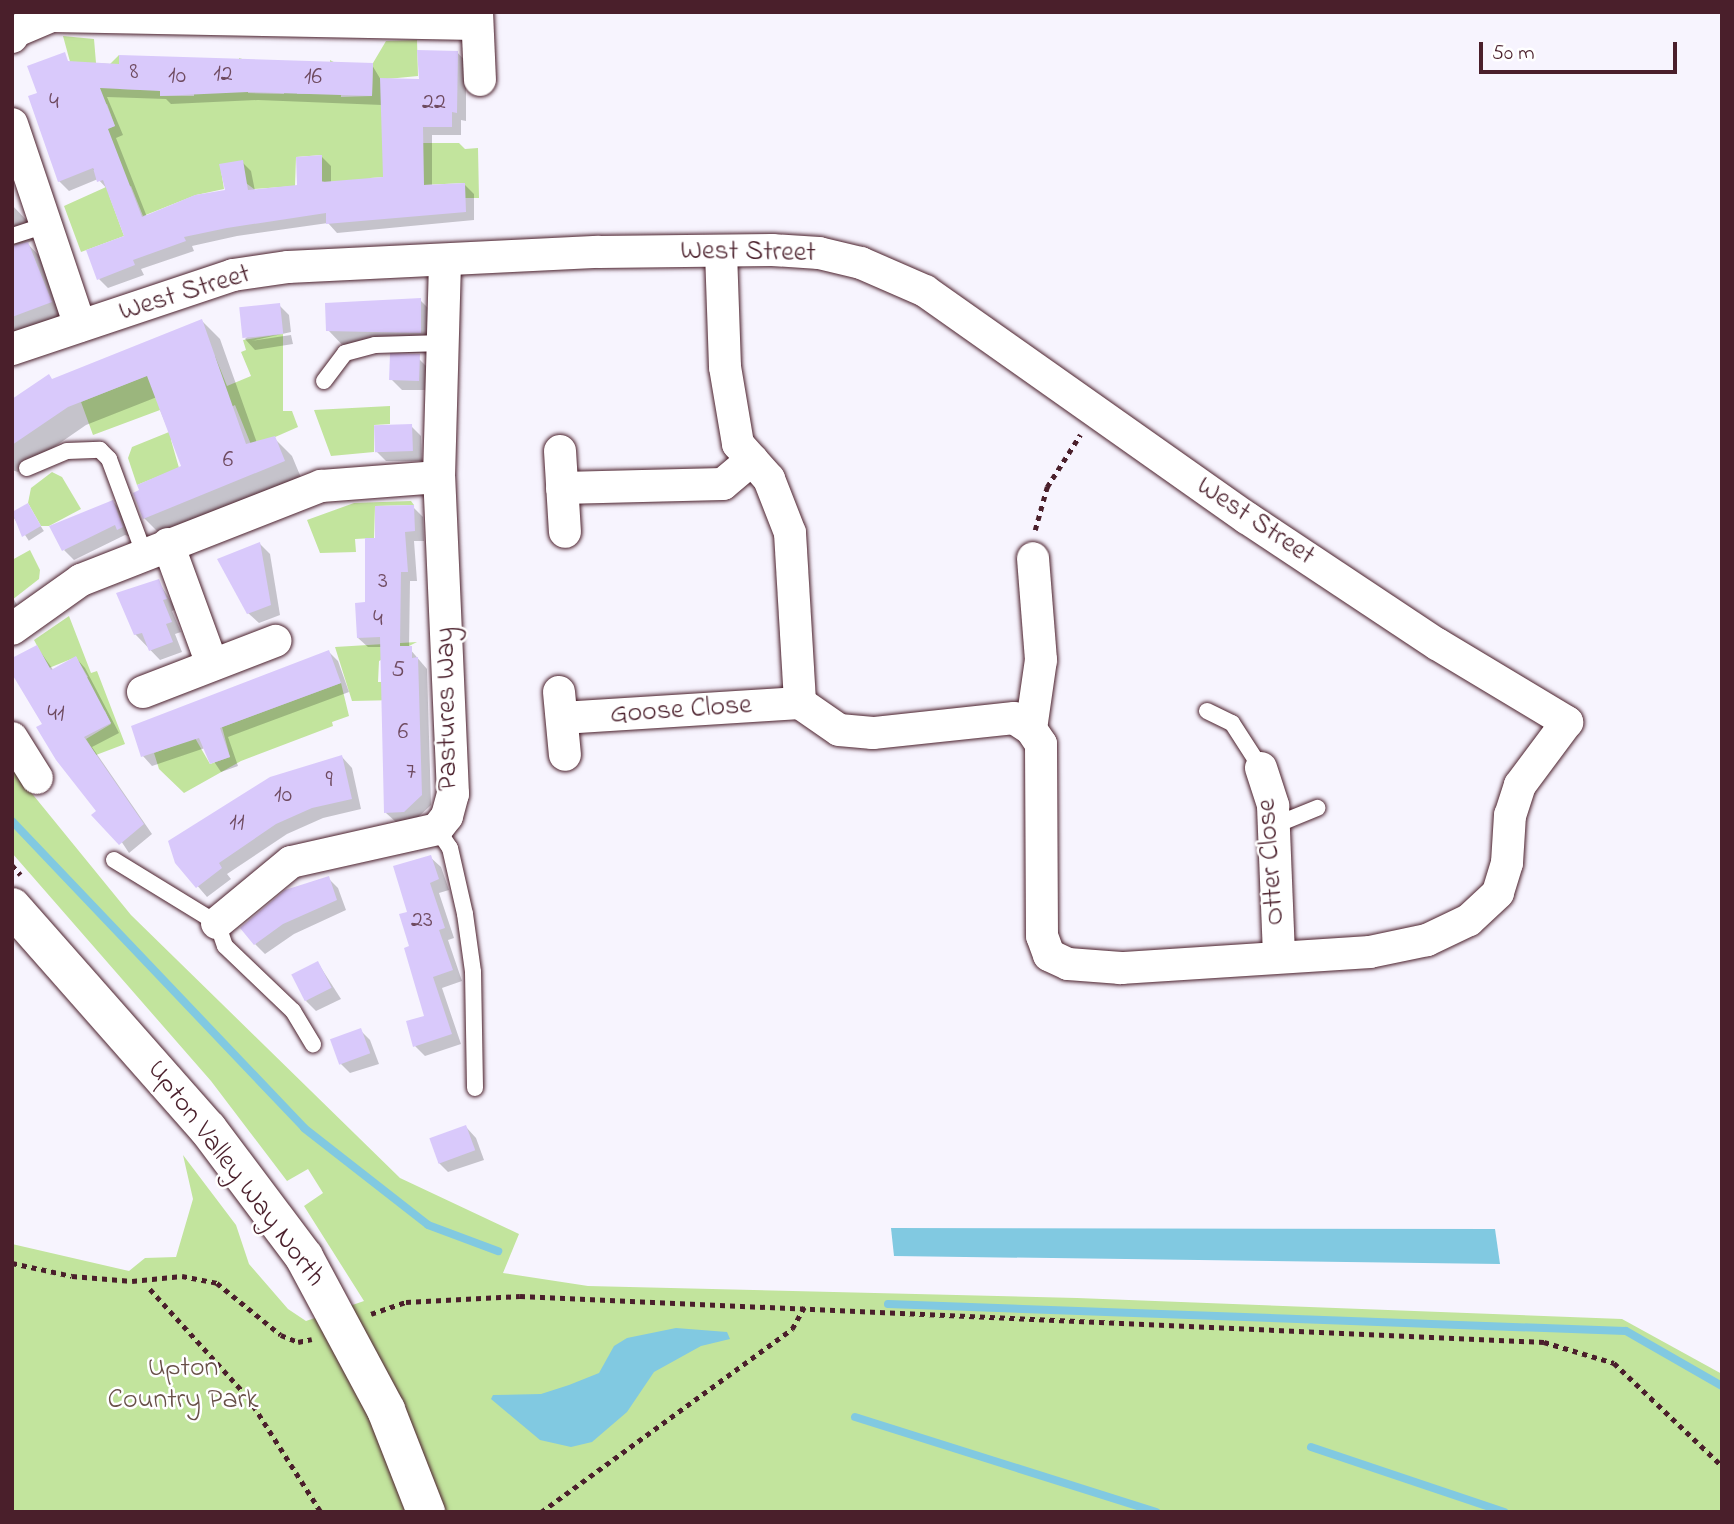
<!DOCTYPE html>
<html>
<head>
<meta charset="utf-8">
<style>
  body { margin:0 }
  #map { position:relative; width:1734px; height:1524px; overflow:hidden; background:#f7f4fe; font-family:"Indie Flower",sans-serif }
  div>[style] { position:absolute }
  .green>* { inset:0; background:#c2e49d }
  .water>* { inset:0; background:#81c9e1 }
  .shadow>* { inset:0; background:#0003; transform-origin:0 0 }
  .stream>* { height:8px; margin:-4px; padding:0 4px; transform-origin:4px; border-radius:4px; background:#81c9e1 }
  .building>* { inset:0; background:#d9c9fb; transform-origin:0 0 }
  .path>* { height:4.5px; margin-top:-2.25px; transform-origin:0; background:repeating-linear-gradient(90deg,#4a1f2b 0 5px,transparent 0 10px) }
  .roads { filter:drop-shadow(0 0 2px #4a1f2b) drop-shadow(0 0 2px #4a1f2b) }
  .lane>* { height:16px; margin:-8px; padding:0 8px; transform-origin:8px; border-radius:8px; background:#fff }
  .street>* { height:32px; margin:-16px; padding:0 16px; transform-origin:16px; border-radius:16px; background:#fff }
  .secondary>* { height:38px; margin:-19px; padding:0 19px; transform-origin:19px; border-radius:19px; background:#fff }
  span { translate:-50% -50%; white-space:nowrap; text-align:center; line-height:1.15; -webkit-text-stroke:5px #fff; paint-order:stroke }
  .number-label { font-size:24px; color:#6e4a5f }
  .number-label span { -webkit-text-stroke-width:0 }
  .street-label { font-size:28px; color:#4a1f2b }
  .park-label { font-size:28px; color:#685048 }
  .frame { position:absolute; inset:0; border:14px solid #4a1f2b; pointer-events:none }
  .scale { position:absolute; left:1479px; top:42px; width:198px; height:32px; box-sizing:border-box; border:4px solid #4a1f2b; border-top:0; padding-left:9px; font-size:21px; line-height:24px; white-space:nowrap; color:#4a1f2b; -webkit-text-stroke:5px #fff; paint-order:stroke }
</style>
</head>
<body>
<div id="map">
  <div class="green">
    <div style="clip-path:polygon(63px 36px,94px 39px,96px 63px,110px 64px,119px 55px,119px 89px,148px 90px,149px 56px,160px 58px,160px 96px,194px 96px,194px 59px,240px 91px,239px 58px,249px 61px,248px 93px,284px 94px,284px 62px,296px 61px,297px 94px,330px 94px,330px 60px,341px 66px,341px 97px,372px 96px,373px 63px,386px 41px,417px 40px,418px 76px,387px 79px,382px 139px,386px 143px,459px 143px,465px 149px,478px 148px,479px 198px,465px 198px,465px 183px,423px 185px,423px 148px,404px 176px,370px 178px,370px 198px,322px 181px,322px 155px,296px 157px,295px 186px,254px 189px,220px 164px,224px 189px,196px 195px,143px 216px,131px 186px,109px 195px,124px 236px,81px 252px,64px 206px,126px 178px,119px 161px,93px 170px,92px 134px,115px 126px,107px 104px,84px 113px)"></div>
    <div style="clip-path:polygon(283px 334px,283px 411px,292px 411px,298px 427px,252px 447px,235px 405px,171px 440px,179px 468px,137px 485px,128px 458px,132px 447px,169px 432px,160px 410px,93px 435px,81px 402px,156px 372px,215px 356px,227px 386px,251px 376px,241px 352px,246px 350px,243px 340px)"></div>
    <div style="clip-path:polygon(390px 406px,390px 424px,374px 425px,374px 452px,331px 456px,314px 410px)"></div>
    <div style="clip-path:polygon(52px 472px,62px 477px,81px 509px,49px 526px,41px 526px,28px 503px,31px 488px)"></div>
    <div style="clip-path:polygon(411px 501px,414px 505px,375px 506px,374px 538px,355px 539px,356px 552px,320px 553px,307px 520px,354px 503px)"></div>
    <div style="clip-path:polygon(30px 550px,40px 570px,39px 579px,12px 600px,12px 560px)"></div>
    <div style="clip-path:polygon(69px 616px,91px 673px,97px 671px,125px 744px,96px 755px,86px 739px,111px 724px,105px 711px,68px 689px,88px 677px,76px 657px,49px 668px,34px 640px)"></div>
    <div style="clip-path:polygon(417px 642px,379px 661px,378px 682px,397px 682px,397px 700px,352px 701px,335px 647px)"></div>
    <div style="clip-path:polygon(341px 683px,349px 716px,332px 722px,333px 726px,241px 761px,184px 793px,159px 769px,154px 753px,195px 738px,210px 764px,230px 757px,222px 727px)"></div>
    <div style="clip-path:polygon(12px 769px,131px 915px,400px 1178px,519px 1234px,503px 1273px,588px 1286px,1077px 1298px,1622px 1319px,1722px 1374px,1722px 1512px,12px 1512px,12px 1244px,129px 1271px,145px 1258px,176px 1257px,193px 1199px,183px 1155px,236px 1225px,249px 1264px,288px 1309px,306px 1321px,364px 1301px,304px 1206px,323px 1193px,308px 1169px,287px 1181px,211px 1081px,12px 853px)"></div>
  </div>
  <div class="water">
    <div style="clip-path:polygon(891px 1228px,1495px 1229px,1500px 1264px,894px 1256px)"></div>
    <div style="clip-path:polygon(676px 1328px,727px 1332px,730px 1339px,701px 1346px,654px 1372px,627px 1412px,592px 1442px,571px 1447px,540px 1440px,491px 1399px,493px 1395px,541px 1394px,569px 1385px,599px 1373px,614px 1346px,627px 1338px)"></div>
  </div>
  <div class="shadow">
    <div style="clip-path:polygon(evenodd,457px 52px,466px 62px,466px 121px,461px 120px,461px 135px,432px 135px,432px 186px,465px 185px,474px 194px,474px 220px,337px 233px,328px 223px,237px 236px,192px 246px,194px 251px,141px 269px,144px 275px,108px 288px,99px 279px,127px 237px,109px 191px,98px 179px,69px 191px,59px 181px,30px 97px,39px 94px,35px 83px,372px 65px,381px 80px,420px 81px,457px 52px,107px 97px,166px 99px,171px 104px,258px 100px,382px 105px,385px 179px,331px 183px,331px 166px,322px 157px,299px 187px,255px 191px,251px 171px,242px 162px,227px 191px,147px 217px,116px 138px,123px 135px,107px 97px)"></div>
    <div style="clip-path:polygon(12px 205px,32px 226px,36px 239px,27px 243px,44px 261px,68px 319px,12px 338px)"></div>
    <div style="clip-path:polygon(420px 300px,443px 323px,443px 353px,350px 353px,328px 330px)"></div>
    <div style="clip-path:polygon(279px 305px,289px 315px,291px 332px,251px 341px,291px 335px,293px 344px,255px 350px,245px 339px)"></div>
    <div style="clip-path:polygon(202px 321px,220px 339px,257px 443px,274px 438px,292px 456px,302px 480px,162px 536px,144px 518px,183px 467px,157px 397px,86px 425px,18px 472px,12px 470px,12px 401px)"></div>
    <div style="clip-path:polygon(419px 359px,429px 369px,428px 390px,402px 390px,392px 380px)"></div>
    <div style="clip-path:polygon(411px 426px,421px 436px,422px 461px,386px 461px,376px 451px)"></div>
    <div style="clip-path:polygon(113px 502px,123px 512px,132px 537px,125px 535px,74px 560px,64px 550px)"></div>
    <div style="left:27px;top:505px;width:31px;height:18px;rotate:57deg"></div>
    <div style="clip-path:polygon(413px 507px,423px 517px,424px 541px,414px 541px,417px 581px,410px 581px,409px 648px,427px 669px,431px 805px,414px 821px,396px 822px,386px 813px,382px 647px,368px 647px,358px 638px,377px 540px)"></div>
    <div style="clip-path:polygon(260px 544px,270px 554px,280px 615px,259px 623px,248px 613px)"></div>
    <div style="clip-path:polygon(158px 581px,176px 609px,172px 611px,181px 632px,175px 634px,182px 652px,160px 660px,135px 634px)"></div>
    <div style="clip-path:polygon(12px 596px,17px 605px,12px 608px)"></div>
    <div style="clip-path:polygon(37px 647px,54px 671px,76px 658px,85px 668px,119px 733px,92px 747px,152px 834px,129px 853px,44px 725px)"></div>
    <div style="clip-path:polygon(329px 652px,338px 661px,349px 692px,228px 737px,238px 766px,221px 772px,205px 748px,152px 766px,143px 756px)"></div>
    <div style="clip-path:polygon(342px 757px,352px 768px,361px 809px,323px 818px,287px 834px,227px 874px,231px 879px,207px 897px,177px 862px)"></div>
    <div style="clip-path:polygon(430px 857px,441px 867px,449px 890px,439px 893px,454px 938px,448px 940px,462px 981px,442px 988px,461px 1044px,425px 1056px,415px 1046px,426px 1017px,411px 947px,409px 913px)"></div>
    <div style="clip-path:polygon(328px 878px,338px 888px,346px 910px,294px 934px,265px 954px,255px 944px)"></div>
    <div style="clip-path:polygon(318px 963px,341px 999px,316px 1011px,306px 1001px)"></div>
    <div style="clip-path:polygon(360px 1030px,370px 1040px,379px 1064px,350px 1073px,340px 1063px)"></div>
    <div style="clip-path:polygon(466px 1127px,476px 1138px,484px 1160px,448px 1172px,438px 1162px)"></div>
  </div>
  <div class="stream">
    <div style="left:12px;top:821px;width:424px;rotate:46.4deg"></div>
    <div style="left:304px;top:1128px;width:157px;rotate:38deg"></div>
    <div style="left:428px;top:1225px;width:75px;rotate:20.4deg"></div>
    <div style="left:888px;top:1304px;width:738px;rotate:2.1deg"></div>
    <div style="left:1626px;top:1331px;width:111px;rotate:29.8deg"></div>
    <div style="left:855px;top:1417px;width:316px;rotate:17.5deg"></div>
    <div style="left:1311px;top:1447px;width:204px;rotate:18.6deg"></div>
  </div>
  <div class="building">
    <div style="clip-path:polygon(417px 50px,458px 51px,457px 113px,452px 112px,452px 127px,423px 127px,424px 185px,465px 183px,466px 212px,326px 224px,326px 213px,227px 228px,184px 237px,186px 241px,133px 260px,135px 265px,97px 280px,86px 250px,124px 236px,103px 180px,97px 182px,93px 168px,58px 182px,28px 96px,37px 93px,27px 66px,65px 52px,68px 61px,119px 64px,119px 55px,373px 63px,372px 96px,248px 92px,160px 96px,160px 91px,100px 88px,115px 126px,108px 129px,142px 217px,195px 195px,225px 190px,219px 164px,243px 160px,248px 190px,297px 185px,296px 157px,322px 155px,322px 182px,383px 177px,380px 78px,419px 79px)"></div>
    <div style="clip-path:polygon(28px 242px,52px 302px,12px 317px,12px 246px)"></div>
    <div style="clip-path:polygon(421px 298px,421px 333px,326px 331px,325px 303px)"></div>
    <div style="left:280px;top:303px;width:31px;height:41px;rotate:84deg"></div>
    <div style="clip-path:polygon(202px 319px,246px 444px,275px 436px,285px 461px,143px 519px,133px 493px,139px 490px,137px 485px,181px 466px,147px 376px,68px 407px,12px 445px,12px 399px,49px 374px,52px 379px)"></div>
    <div style="left:420px;top:354px;width:27px;height:30px;rotate:92deg"></div>
    <div style="left:412px;top:424px;width:27px;height:38px;rotate:88deg"></div>
    <div style="clip-path:polygon(113px 500px,123px 527px,117px 530px,115px 525px,62px 551px,49px 526px)"></div>
    <div style="clip-path:polygon(28px 503px,41px 526px,22px 537px,12px 512px)"></div>
    <div style="clip-path:polygon(414px 505px,415px 531px,405px 532px,408px 572px,401px 572px,400px 646px,412px 646px,412px 658px,418px 657px,422px 795px,404px 812px,384px 813px,380px 637px,357px 638px,355px 603px,365px 602px,365px 538px,375px 538px,375px 506px)"></div>
    <div style="clip-path:polygon(260px 542px,271px 605px,247px 614px,217px 559px)"></div>
    <div style="clip-path:polygon(159px 579px,167px 599px,163px 600px,172px 622px,166px 624px,173px 642px,149px 651px,142px 633px,134px 635px,116px 593px)"></div>
    <div style="clip-path:polygon(37px 645px,51px 670px,76px 656px,111px 723px,84px 737px,144px 824px,119px 845px,91px 815px,96px 811px,56px 760px,36px 727px,42px 724px,12px 674px,12px 658px)"></div>
    <div style="clip-path:polygon(329px 650px,341px 683px,220px 728px,230px 757px,210px 764px,199px 738px,141px 757px,131px 726px)"></div>
    <div style="clip-path:polygon(342px 755px,352px 799px,312px 808px,276px 824px,219px 863px,222px 868px,196px 888px,175px 863px,168px 841px,270px 777px)"></div>
    <div style="clip-path:polygon(431px 855px,439px 879px,430px 883px,445px 928px,439px 930px,453px 970px,433px 977px,452px 1034px,413px 1047px,406px 1021px,424px 1016px,404px 948px,409px 946px,399px 914px,407px 912px,393px 866px)"></div>
    <div style="clip-path:polygon(329px 876px,337px 900px,283px 924px,254px 945px,240px 928px,285px 890px)"></div>
    <div style="left:318px;top:961px;width:30px;height:30px;rotate:63deg"></div>
    <div style="left:361px;top:1028px;width:27px;height:33px;rotate:70deg"></div>
    <div style="left:466px;top:1125px;width:27px;height:39px;rotate:70deg"></div>
  </div>
  <div class="path">
    <div style="left:1035px;top:530px;width:45px;rotate:-74.4deg"></div>
    <div style="left:1047px;top:487px;width:62px;rotate:-57.6deg"></div>
    <div style="left:12px;top:865px;width:13px;rotate:48deg"></div>
    <div style="left:12px;top:1263px;width:61px;rotate:12.2deg"></div>
    <div style="left:72px;top:1276px;width:60px;rotate:4.8deg"></div>
    <div style="left:132px;top:1281px;width:50px;rotate:-5.7deg"></div>
    <div style="left:182px;top:1276px;width:36px;rotate:11deg"></div>
    <div style="left:217px;top:1283px;width:82px;rotate:39.1deg"></div>
    <div style="left:281px;top:1335px;width:18px;rotate:22deg"></div>
    <div style="left:298px;top:1342px;width:14px;rotate:-12deg"></div>
    <div style="left:150px;top:1289px;width:146px;rotate:47.8deg"></div>
    <div style="left:248px;top:1397px;width:136px;rotate:57.6deg"></div>
    <div style="left:371px;top:1314px;width:37px;rotate:-19deg"></div>
    <div style="left:406px;top:1302px;width:114px;rotate:-3deg"></div>
    <div style="left:520px;top:1296px;width:1025px;rotate:2.57deg"></div>
    <div style="left:1544px;top:1342px;width:73px;rotate:16.7deg"></div>
    <div style="left:1614px;top:1363px;width:149px;rotate:43.6deg"></div>
    <div style="left:541px;top:1512px;width:311px;rotate:-36.1deg"></div>
    <div style="left:792px;top:1329px;width:25px;rotate:-61deg"></div>
  </div>
  <div class="roads">
    <div class="lane">
      <div style="left:12px;top:236px;width:36px;rotate:-18deg"></div>
      <div style="left:324px;top:381px;width:35px;rotate:-53deg"></div>
      <div style="left:345px;top:353px;width:31px;rotate:-15deg"></div>
      <div style="left:375px;top:345px;width:68px;rotate:-1.7deg"></div>
      <div style="left:27px;top:468px;width:43px;rotate:-23deg"></div>
      <div style="left:67px;top:451px;width:33px;rotate:-2deg"></div>
      <div style="left:100px;top:450px;width:13px;rotate:45deg"></div>
      <div style="left:109px;top:459px;width:100px;rotate:69.6deg"></div>
      <div style="left:1207px;top:711px;width:28px;rotate:26deg"></div>
      <div style="left:1232px;top:723px;width:54px;rotate:57.2deg"></div>
      <div style="left:1273px;top:826px;width:48px;rotate:-22.2deg"></div>
      <div style="left:437px;top:829px;width:23px;rotate:56deg"></div>
      <div style="left:450px;top:848px;width:68px;rotate:77.2deg"></div>
      <div style="left:465px;top:914px;width:59px;rotate:82.1deg"></div>
      <div style="left:473px;top:972px;width:116px;rotate:89deg"></div>
      <div style="left:114px;top:860px;width:121px;rotate:31.5deg"></div>
      <div style="left:217px;top:923px;width:24px;rotate:71deg"></div>
      <div style="left:225px;top:946px;width:94px;rotate:43.7deg"></div>
      <div style="left:293px;top:1011px;width:39px;rotate:59deg"></div>
    </div>
    <div class="street">
      <div style="left:477px;top:12px;width:68px;rotate:87.5deg"></div>
      <div style="left:12px;top:37px;width:7px;rotate:-56deg"></div>
      <div style="left:16px;top:31px;width:39px;rotate:-23deg"></div>
      <div style="left:52px;top:16px;width:423px;rotate:1.1deg"></div>
      <div style="left:12px;top:124px;width:213px;rotate:71.4deg"></div>
      <div style="left:721px;top:252px;width:115px;rotate:88deg"></div>
      <div style="left:725px;top:367px;width:78px;rotate:80.4deg"></div>
      <div style="left:738px;top:444px;width:47px;rotate:48.5deg"></div>
      <div style="left:769px;top:479px;width:58px;rotate:68.7deg"></div>
      <div style="left:790px;top:533px;width:170px;rotate:86.6deg"></div>
      <div style="left:12px;top:349px;width:233px;rotate:-18.5deg"></div>
      <div style="left:233px;top:275px;width:56px;rotate:-8.3deg"></div>
      <div style="left:288px;top:267px;width:311px;rotate:-2.8deg"></div>
      <div style="left:599px;top:252px;width:173px;rotate:-0.7deg"></div>
      <div style="left:772px;top:250px;width:47px;rotate:3.7deg"></div>
      <div style="left:819px;top:253px;width:43px;rotate:13.4deg"></div>
      <div style="left:861px;top:263px;width:70px;rotate:23.6deg"></div>
      <div style="left:925px;top:291px;width:394px;rotate:35.2deg"></div>
      <div style="left:1247px;top:518px;width:228px;rotate:33.6deg"></div>
      <div style="left:1437px;top:644px;width:152px;rotate:31deg"></div>
      <div style="left:1567px;top:722px;width:79px;rotate:126.7deg"></div>
      <div style="left:1520px;top:785px;width:32px;rotate:108deg"></div>
      <div style="left:1510px;top:815px;width:48px;rotate:93.6deg"></div>
      <div style="left:1507px;top:863px;width:31px;rotate:107deg"></div>
      <div style="left:1498px;top:893px;width:40px;rotate:137deg"></div>
      <div style="left:1469px;top:920px;width:47px;rotate:154.5deg"></div>
      <div style="left:1427px;top:940px;width:58px;rotate:168.1deg"></div>
      <div style="left:1370px;top:952px;width:250px;rotate:176.3deg"></div>
      <div style="left:1121px;top:968px;width:53px;rotate:-175.7deg"></div>
      <div style="left:1068px;top:964px;width:21px;rotate:-155deg"></div>
      <div style="left:1049px;top:955px;width:20px;rotate:-110deg"></div>
      <div style="left:1042px;top:936px;width:192px;rotate:-90.3deg"></div>
      <div style="left:1041px;top:744px;width:18px;rotate:-124deg"></div>
      <div style="left:1031px;top:729px;width:20px;rotate:-147deg"></div>
      <div style="left:1014px;top:718px;width:142px;rotate:173.9deg"></div>
      <div style="left:873px;top:733px;width:34px;rotate:-175deg"></div>
      <div style="left:839px;top:730px;width:47px;rotate:-145.3deg"></div>
      <div style="left:560px;top:451px;width:81px;rotate:86.5deg"></div>
      <div style="left:562px;top:488px;width:161px;rotate:-1.4deg"></div>
      <div style="left:723px;top:484px;width:38px;rotate:-40deg"></div>
      <div style="left:168px;top:544px;width:128px;rotate:69.9deg"></div>
      <div style="left:12px;top:629px;width:85px;rotate:-35.4deg"></div>
      <div style="left:81px;top:580px;width:258px;rotate:-21.4deg"></div>
      <div style="left:321px;top:486px;width:118px;rotate:-4.4deg"></div>
      <div style="left:143px;top:692px;width:142px;rotate:-21.1deg"></div>
      <div style="left:559px;top:692px;width:63px;rotate:84.6deg"></div>
      <div style="left:562px;top:718px;width:238px;rotate:-3.6deg"></div>
      <div style="left:1031px;top:729px;width:70px;rotate:-81.8deg"></div>
      <div style="left:1041px;top:660px;width:102px;rotate:-94.5deg"></div>
      <div style="left:12px;top:738px;width:47px;rotate:58deg"></div>
      <div style="left:1261px;top:768px;width:40px;rotate:72deg"></div>
      <div style="left:1273px;top:806px;width:151px;rotate:87.7deg"></div>
      <div style="left:217px;top:923px;width:96px;rotate:-39.5deg"></div>
      <div style="left:291px;top:862px;width:150px;rotate:-12.7deg"></div>
      <div style="left:437px;top:829px;width:16px;rotate:-52deg"></div>
      <div style="left:447px;top:816px;width:23px;rotate:-75deg"></div>
      <div style="left:453px;top:794px;width:317px;rotate:-92.5deg"></div>
      <div style="left:439px;top:477px;width:214px;rotate:-88.4deg"></div>
    </div>
    <div class="secondary">
      <div style="left:12px;top:907px;width:296px;rotate:48.6deg"></div>
      <div style="left:208px;top:1129px;width:160px;rotate:53.1deg"></div>
      <div style="left:304px;top:1257px;width:174px;rotate:61.8deg"></div>
      <div style="left:386px;top:1410px;width:110px;rotate:68.6deg"></div>
    </div>
  </div>
  <div class="number-label">
    <span style="left:134px;top:73px">8</span>
    <span style="left:223px;top:75px">12</span>
    <span style="left:177px;top:77px">10</span>
    <span style="left:313px;top:78px">16</span>
    <span style="left:54px;top:103px">4</span>
    <span style="left:434px;top:103px">22</span>
    <span style="left:228px;top:461px">6</span>
    <span style="left:383px;top:582px">3</span>
    <span style="left:378px;top:620px">4</span>
    <span style="left:398px;top:671px">5</span>
    <span style="left:56px;top:715px">41</span>
    <span style="left:403px;top:733px">6</span>
    <span style="left:411px;top:773px">7</span>
    <span style="left:329px;top:781px">9</span>
    <span style="left:283px;top:796px">10</span>
    <span style="left:237px;top:824px">11</span>
    <span style="left:422px;top:921px">23</span>
  </div>
  <div class="street-label">
    <span style="left:748px;top:253px;rotate:1deg">West Street</span>
    <span style="left:185px;top:294px;rotate:-17deg">West Street</span>
    <span style="left:1255px;top:522px;rotate:34deg">West Street</span>
    <span style="left:448px;top:709px;rotate:-91deg">Pastures Way</span>
    <span style="left:681px;top:711px;rotate:-4deg">Goose Close</span>
    <span style="left:1272px;top:862px;rotate:-94deg">Otter Close</span>
    <span style="left:235px;top:1174px;rotate:53deg">Upton Valley Way North</span>
  </div>
  <div class="park-label">
    <span style="left:183px;top:1385px">Upton<br>Country Park</span>
  </div>
  <div class="frame"></div>
  <div class="scale">50 m</div>
</div>
</body>
</html>
